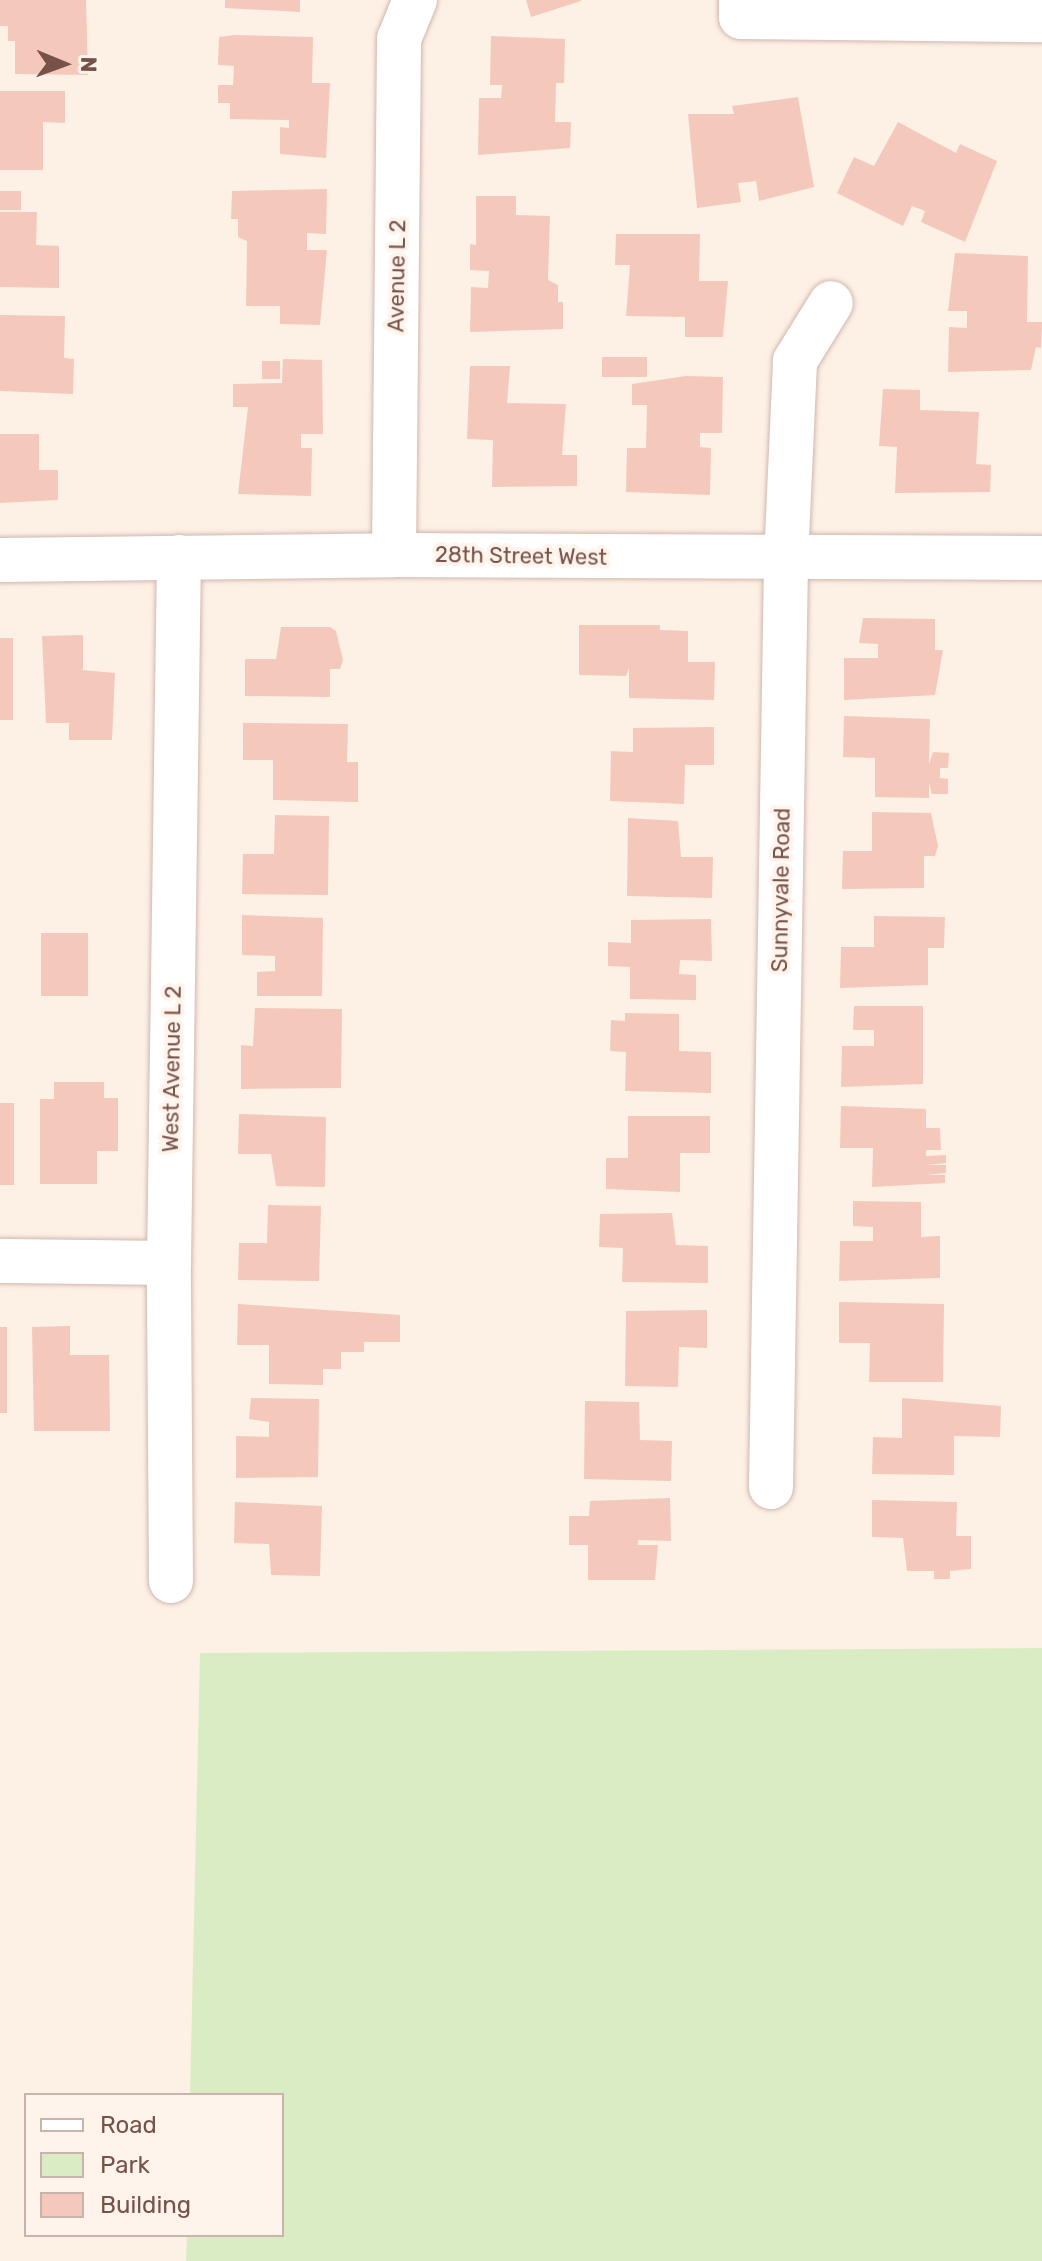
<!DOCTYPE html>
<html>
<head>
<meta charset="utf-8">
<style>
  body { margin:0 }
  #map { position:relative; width:1042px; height:2261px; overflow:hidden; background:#fdf0e5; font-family:Rubik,sans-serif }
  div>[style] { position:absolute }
  .green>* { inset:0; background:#daecc3 }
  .building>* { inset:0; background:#f4c9bb; transform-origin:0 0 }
  .roads { filter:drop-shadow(0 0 2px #d1b8ad) drop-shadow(0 0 2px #d1b8ad) }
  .minor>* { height:44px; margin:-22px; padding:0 22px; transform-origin:22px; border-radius:22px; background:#fff }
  span { translate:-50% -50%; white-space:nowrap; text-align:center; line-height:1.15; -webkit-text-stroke:8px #fff4ec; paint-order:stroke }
  .street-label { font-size:22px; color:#775249 }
  .legend { position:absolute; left:24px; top:2093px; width:260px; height:144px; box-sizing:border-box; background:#fff4ec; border:2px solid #c9b3ab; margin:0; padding:10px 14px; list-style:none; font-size:24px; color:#775249 }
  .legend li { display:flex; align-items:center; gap:16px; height:40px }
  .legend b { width:40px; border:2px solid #c9b3ab }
  .north { position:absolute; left:24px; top:24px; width:80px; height:80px; -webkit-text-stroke:6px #fff4ec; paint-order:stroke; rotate:91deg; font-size:22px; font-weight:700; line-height:32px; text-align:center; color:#775249 }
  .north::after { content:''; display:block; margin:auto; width:28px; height:36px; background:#775249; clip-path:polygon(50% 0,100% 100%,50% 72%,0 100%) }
</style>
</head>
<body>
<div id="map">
  <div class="green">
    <div style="clip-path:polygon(1042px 1648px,1042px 2261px,186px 2261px,187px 2235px,282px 2235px,282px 2095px,190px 2095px,200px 1653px)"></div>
  </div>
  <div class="building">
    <div style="clip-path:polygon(0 0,86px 0,88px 75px,15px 74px,15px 41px,8px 41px,8px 26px,0 26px)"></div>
    <div style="clip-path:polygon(225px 0,300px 0,300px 12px,225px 8px)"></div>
    <div style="clip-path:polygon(526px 0,581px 0,581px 1px,531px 17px)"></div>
    <div style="clip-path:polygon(234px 35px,313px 37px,312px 83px,330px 83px,326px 158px,280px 154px,280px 127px,289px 128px,289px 120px,230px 119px,230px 103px,218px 103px,218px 85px,233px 85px,234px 66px,218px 65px,219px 37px)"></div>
    <div style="clip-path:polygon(491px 36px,565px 39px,564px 83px,556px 83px,555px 122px,571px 122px,570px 148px,478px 155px,479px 98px,501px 98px,502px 85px,490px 85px)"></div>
    <div style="clip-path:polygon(0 91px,65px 91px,65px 123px,43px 122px,43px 170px,0 170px)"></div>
    <div style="clip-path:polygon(798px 97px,814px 187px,759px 201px,756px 181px,738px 183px,741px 202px,697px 208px,688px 114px,734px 114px,732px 106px)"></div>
    <div style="clip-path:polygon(898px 122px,956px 153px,960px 144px,997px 161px,965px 242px,921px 222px,925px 211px,912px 206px,903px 226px,837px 193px,854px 157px,874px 166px)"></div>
    <div style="clip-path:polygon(327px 189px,326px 234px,307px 233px,307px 250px,327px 250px,320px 325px,280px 324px,280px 306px,246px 306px,247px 241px,238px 237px,238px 219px,231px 219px,232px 191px)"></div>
    <div style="left:0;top:191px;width:21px;height:19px"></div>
    <div style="clip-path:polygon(476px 196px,516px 196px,516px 215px,550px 216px,548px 280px,558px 285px,558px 302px,563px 302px,563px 329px,470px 332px,471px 287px,488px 288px,489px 271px,470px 270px,470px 244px,476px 245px)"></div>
    <div style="clip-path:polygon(0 212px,37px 212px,36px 245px,59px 246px,59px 288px,0 287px)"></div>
    <div style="clip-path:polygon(616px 234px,700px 234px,699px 281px,728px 281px,723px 337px,685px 337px,685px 317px,626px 316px,630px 265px,615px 265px)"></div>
    <div style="clip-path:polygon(955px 253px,1028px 256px,1027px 322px,1042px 322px,1041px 348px,1036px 347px,1031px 370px,948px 372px,949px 327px,967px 328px,967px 311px,948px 311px)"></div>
    <div style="clip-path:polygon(0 315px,65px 316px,64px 358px,74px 359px,73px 394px,0 391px)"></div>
    <div style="left:647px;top:357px;width:20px;height:45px;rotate:90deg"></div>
    <div style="clip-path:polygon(283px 359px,322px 360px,323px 434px,301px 434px,301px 448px,312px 448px,311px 496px,238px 494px,248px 407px,233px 407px,233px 384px,282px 383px)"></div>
    <div style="left:280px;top:361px;width:18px;height:18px;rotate:90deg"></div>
    <div style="clip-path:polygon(470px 366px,510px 366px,507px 403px,566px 404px,562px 455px,577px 455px,577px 486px,492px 487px,493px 440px,467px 439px)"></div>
    <div style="clip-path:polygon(686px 376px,723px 377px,722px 433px,700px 433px,700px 447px,711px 448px,710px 495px,626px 492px,627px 448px,646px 448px,647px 405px,632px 405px,632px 384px)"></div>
    <div style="clip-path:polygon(883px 389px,920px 390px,920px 410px,979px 412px,976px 464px,991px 465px,990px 492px,895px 493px,897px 447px,879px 446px)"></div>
    <div style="clip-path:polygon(0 434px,39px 434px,39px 470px,58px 470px,58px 500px,0 503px)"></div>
    <div style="clip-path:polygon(863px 618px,935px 619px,935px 650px,943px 650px,935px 695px,844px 700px,844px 658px,878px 658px,878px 644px,859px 643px)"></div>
    <div style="clip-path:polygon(579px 625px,660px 625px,660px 630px,688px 631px,688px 662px,715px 662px,714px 700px,629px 698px,629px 668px,626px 676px,579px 675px)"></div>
    <div style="clip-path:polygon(281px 627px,330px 627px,336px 631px,343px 660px,340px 669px,330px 669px,330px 697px,245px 696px,245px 659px,276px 659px)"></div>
    <div style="clip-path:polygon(83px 635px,83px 670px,115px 673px,112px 740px,69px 740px,69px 723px,46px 723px,42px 636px)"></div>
    <div style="left:0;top:638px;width:13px;height:82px"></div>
    <div style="clip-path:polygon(844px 716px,930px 719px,929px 764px,933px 752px,949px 753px,948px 768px,940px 768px,940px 778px,948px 779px,948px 794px,932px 794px,929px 782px,929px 798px,875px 797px,875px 758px,843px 757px)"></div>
    <div style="clip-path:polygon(243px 723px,348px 724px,347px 762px,358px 762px,358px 802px,273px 800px,273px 760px,243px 760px)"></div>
    <div style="clip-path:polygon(714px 727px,714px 765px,685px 765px,684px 804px,610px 801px,611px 751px,633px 752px,633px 728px)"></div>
    <div style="clip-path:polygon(872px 812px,931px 813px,938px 846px,935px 856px,924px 856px,924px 888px,842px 889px,843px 851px,872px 851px)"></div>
    <div style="clip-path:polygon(275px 815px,329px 816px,328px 895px,242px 894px,243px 854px,274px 854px)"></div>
    <div style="clip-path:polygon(628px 818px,678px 821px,681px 857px,713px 857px,712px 898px,627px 896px)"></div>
    <div style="clip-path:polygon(242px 915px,323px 918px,322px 996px,257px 996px,257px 972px,275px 971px,275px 956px,242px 955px)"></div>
    <div style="clip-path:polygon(874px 916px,945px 917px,944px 948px,928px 948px,928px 985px,840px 988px,841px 947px,874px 947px)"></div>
    <div style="clip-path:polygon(711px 919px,712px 961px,680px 960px,679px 974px,696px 975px,696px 1000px,630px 999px,630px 967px,608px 966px,608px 942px,631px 943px,631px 920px)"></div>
    <div style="left:41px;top:933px;width:47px;height:63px"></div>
    <div style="clip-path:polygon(854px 1006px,923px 1006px,923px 1084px,841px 1087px,842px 1046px,874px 1046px,874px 1030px,853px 1030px)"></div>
    <div style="clip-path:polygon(255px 1008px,342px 1009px,341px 1088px,241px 1089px,241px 1045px,253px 1046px)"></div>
    <div style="clip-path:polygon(625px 1013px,679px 1014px,679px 1051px,711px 1052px,711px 1093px,625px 1091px,626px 1052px,610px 1051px,611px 1020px,625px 1021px)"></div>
    <div style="clip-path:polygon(54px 1082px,104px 1082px,104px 1098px,118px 1098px,118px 1151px,97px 1151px,97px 1184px,40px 1184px,40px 1099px,54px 1099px)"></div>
    <div style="left:0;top:1103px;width:14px;height:82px"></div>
    <div style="clip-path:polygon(841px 1106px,926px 1109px,926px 1128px,940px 1128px,941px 1150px,926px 1150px,926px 1156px,946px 1155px,946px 1163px,926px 1165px,946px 1165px,946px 1173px,926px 1175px,945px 1175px,945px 1183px,872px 1187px,873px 1148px,840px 1148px)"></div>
    <div style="clip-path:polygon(239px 1114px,326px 1117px,325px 1187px,276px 1186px,271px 1154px,238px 1154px)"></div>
    <div style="clip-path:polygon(628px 1116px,710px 1116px,710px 1153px,680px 1153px,680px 1192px,606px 1189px,606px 1158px,628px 1158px)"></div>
    <div style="clip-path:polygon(853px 1201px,921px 1202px,921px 1237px,940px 1236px,940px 1278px,839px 1281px,840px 1241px,873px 1241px,873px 1227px,853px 1226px)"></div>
    <div style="clip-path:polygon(268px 1205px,321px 1206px,319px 1281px,238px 1280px,239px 1243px,267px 1243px)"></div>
    <div style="clip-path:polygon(672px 1213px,676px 1245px,708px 1246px,708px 1283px,622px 1282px,623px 1248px,599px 1247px,600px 1214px)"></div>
    <div style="clip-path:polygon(839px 1302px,944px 1304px,943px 1382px,869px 1382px,870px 1343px,839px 1343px)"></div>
    <div style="clip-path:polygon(238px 1304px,400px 1315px,400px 1342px,364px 1342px,364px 1352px,341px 1352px,341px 1369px,323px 1369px,323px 1385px,269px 1384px,269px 1345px,237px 1345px)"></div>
    <div style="clip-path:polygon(707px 1310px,707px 1348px,679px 1347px,678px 1387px,625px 1386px,626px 1311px)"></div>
    <div style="clip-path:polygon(70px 1326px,70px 1355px,109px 1355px,110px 1431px,34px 1431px,32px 1327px)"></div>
    <div style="left:0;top:1327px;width:7px;height:86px"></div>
    <div style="clip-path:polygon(251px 1398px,319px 1399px,318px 1477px,236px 1478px,236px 1436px,269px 1437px,269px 1422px,249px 1419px)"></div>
    <div style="clip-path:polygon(902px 1398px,1001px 1406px,1000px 1437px,954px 1436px,954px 1475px,872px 1474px,873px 1437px,902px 1438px)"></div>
    <div style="clip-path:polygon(585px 1401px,639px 1402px,640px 1440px,672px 1441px,671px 1481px,584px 1479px)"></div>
    <div style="clip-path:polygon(670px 1498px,671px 1541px,638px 1540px,638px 1545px,658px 1545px,655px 1580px,588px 1580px,588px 1545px,569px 1545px,569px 1516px,589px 1516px,590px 1501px)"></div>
    <div style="clip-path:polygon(872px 1500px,957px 1502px,956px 1536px,971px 1536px,971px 1569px,950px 1571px,950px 1579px,934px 1579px,934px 1571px,907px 1571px,903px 1538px,872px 1537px)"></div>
    <div style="clip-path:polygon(235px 1502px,322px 1506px,320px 1576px,271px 1575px,269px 1544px,234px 1543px)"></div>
  </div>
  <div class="roads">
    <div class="minor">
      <div style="left:741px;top:0;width:17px;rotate:90deg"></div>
      <div style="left:741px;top:17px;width:301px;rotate:0.6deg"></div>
      <div style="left:394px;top:555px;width:516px;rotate:-89.44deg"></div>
      <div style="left:399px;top:39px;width:42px;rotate:-67.7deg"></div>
      <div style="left:0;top:560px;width:394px;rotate:-0.7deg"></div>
      <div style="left:394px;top:555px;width:648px;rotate:0.27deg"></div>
      <div style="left:0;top:1261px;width:169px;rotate:0.7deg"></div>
      <div style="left:771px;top:1487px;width:927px;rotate:-89.07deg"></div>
      <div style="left:786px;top:560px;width:199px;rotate:-87.4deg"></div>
      <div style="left:795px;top:361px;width:68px;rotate:-58.2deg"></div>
      <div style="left:171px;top:1581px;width:318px;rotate:-90.4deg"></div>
      <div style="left:169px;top:1263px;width:706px;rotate:-89.19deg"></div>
    </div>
  </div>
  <div class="street-label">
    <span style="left:397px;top:276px;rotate:-89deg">Avenue L 2</span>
    <span style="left:521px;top:556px;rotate:1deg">28th Street West</span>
    <span style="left:781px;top:890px;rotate:-89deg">Sunnyvale Road</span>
    <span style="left:172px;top:1069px;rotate:-89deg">West Avenue L 2</span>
  </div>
  <ul class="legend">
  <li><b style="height:10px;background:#fff"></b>Road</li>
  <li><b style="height:22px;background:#daecc3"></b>Park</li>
  <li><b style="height:22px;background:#f4c9bb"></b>Building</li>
  </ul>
  <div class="north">N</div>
</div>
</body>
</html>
